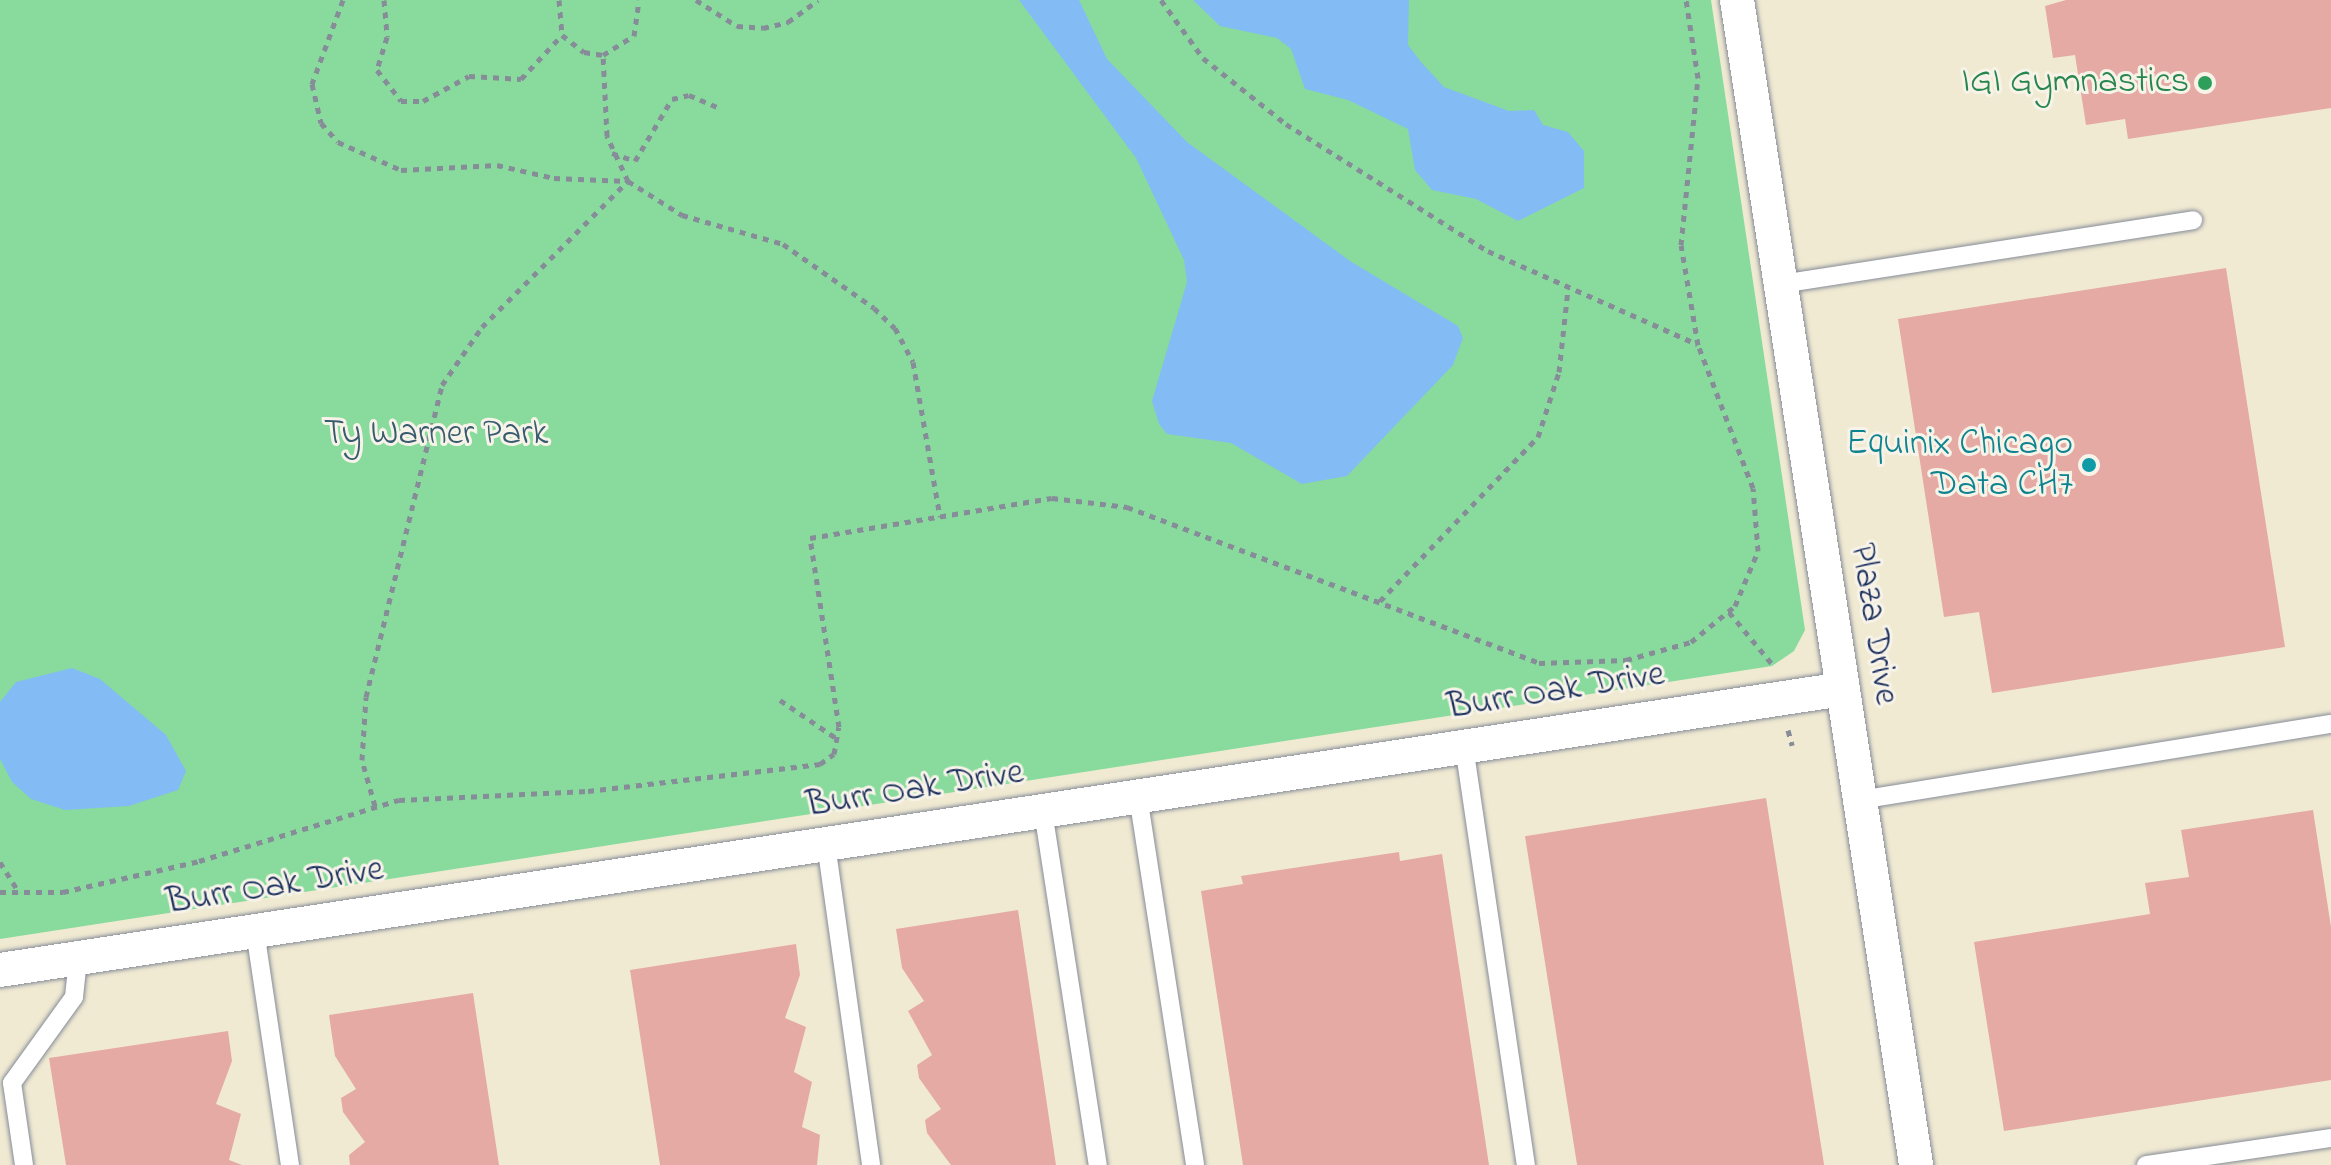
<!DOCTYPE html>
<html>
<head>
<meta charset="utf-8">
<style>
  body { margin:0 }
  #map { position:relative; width:2331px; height:1165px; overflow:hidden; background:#f0ead3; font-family:"Indie Flower",sans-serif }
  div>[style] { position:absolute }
  .green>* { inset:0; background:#88db9c }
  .water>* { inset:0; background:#83bcf4 }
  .building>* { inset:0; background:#e5aaa4; transform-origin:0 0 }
  .path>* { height:5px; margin-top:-2.5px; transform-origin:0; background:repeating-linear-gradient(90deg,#868c98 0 6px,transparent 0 12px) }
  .roads { filter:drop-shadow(0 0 2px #868c98) drop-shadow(0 0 2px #868c98) }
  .lane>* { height:18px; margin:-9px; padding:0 9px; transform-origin:9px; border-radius:9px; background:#fff }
  .street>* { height:34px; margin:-17px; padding:0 17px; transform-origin:17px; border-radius:17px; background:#fff }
  .dots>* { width:22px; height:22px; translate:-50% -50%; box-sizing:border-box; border:4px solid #f7f3e8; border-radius:50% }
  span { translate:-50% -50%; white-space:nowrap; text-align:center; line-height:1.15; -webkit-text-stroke:6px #f7f3e8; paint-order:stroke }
  .leisure-label { font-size:36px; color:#27864d }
  .right { translate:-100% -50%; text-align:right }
  .park-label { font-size:36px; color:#365a6e }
  .culture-label { font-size:36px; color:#0d838f }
  .street-label { font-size:36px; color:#1b2f5e }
</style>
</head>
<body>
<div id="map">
  <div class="green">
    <div style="clip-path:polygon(0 0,1711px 0,1805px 630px,1794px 651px,1772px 666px,0 939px)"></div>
  </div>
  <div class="water">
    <div style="clip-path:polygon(1019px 0,1079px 0,1107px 59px,1187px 142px,1350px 261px,1458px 326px,1463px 338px,1453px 365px,1347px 476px,1302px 484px,1231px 443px,1167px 434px,1159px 424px,1152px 401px,1187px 282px,1184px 260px,1136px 158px)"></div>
    <div style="clip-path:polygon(1193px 0,1409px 0,1408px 45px,1421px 62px,1444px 87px,1509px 111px,1534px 110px,1543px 125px,1568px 132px,1584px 151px,1584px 188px,1518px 221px,1476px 199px,1432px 190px,1415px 170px,1408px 129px,1348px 100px,1305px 89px,1291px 49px,1277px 38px,1220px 26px)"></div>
    <div style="clip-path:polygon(72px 668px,100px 679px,166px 735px,186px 771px,178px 790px,129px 806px,65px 810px,31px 799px,12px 782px,0 759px,0 702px,16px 682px)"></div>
  </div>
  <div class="building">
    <div style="clip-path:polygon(2066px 0,2331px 0,2331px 108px,2128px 139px,2125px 119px,2086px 125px,2075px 55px,2053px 58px,2045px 6px)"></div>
    <div style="clip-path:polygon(2226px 268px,2285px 647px,1992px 693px,1979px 612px,1944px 617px,1898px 319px)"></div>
    <div style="left:1766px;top:798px;width:372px;height:244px;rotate:81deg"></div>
    <div style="clip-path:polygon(2313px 810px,2331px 927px,2331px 1080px,2004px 1131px,1974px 942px,2150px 914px,2145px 883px,2189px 877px,2181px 830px)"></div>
    <div style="clip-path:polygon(1399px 852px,1400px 861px,1442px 854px,1489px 1165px,1243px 1165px,1201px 891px,1243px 884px,1241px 876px)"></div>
    <div style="clip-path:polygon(1018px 910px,1056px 1165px,951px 1165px,927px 1133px,925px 1120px,941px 1109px,919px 1078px,917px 1065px,932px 1055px,908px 1011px,924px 1001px,902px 968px,896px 929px)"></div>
    <div style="clip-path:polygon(796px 944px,800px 975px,785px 1018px,806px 1027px,794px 1072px,812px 1082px,802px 1127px,820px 1135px,817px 1165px,660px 1165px,630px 970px)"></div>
    <div style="clip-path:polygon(473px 993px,499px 1165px,350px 1165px,349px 1155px,365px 1142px,343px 1112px,341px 1098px,356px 1089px,335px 1056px,329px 1015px)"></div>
    <div style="clip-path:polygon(228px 1031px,232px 1061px,216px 1104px,241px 1114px,229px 1160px,242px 1165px,66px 1165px,49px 1058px)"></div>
  </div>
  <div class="path">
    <div style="left:343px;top:0;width:90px;rotate:110.3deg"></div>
    <div style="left:312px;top:84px;width:40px;rotate:77deg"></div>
    <div style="left:321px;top:123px;width:25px;rotate:48deg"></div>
    <div style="left:338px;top:142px;width:69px;rotate:24deg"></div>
    <div style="left:401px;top:170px;width:96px;rotate:-3deg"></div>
    <div style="left:497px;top:165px;width:58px;rotate:12.8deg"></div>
    <div style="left:554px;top:178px;width:74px;rotate:2.3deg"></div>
    <div style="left:628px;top:181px;width:64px;rotate:32.2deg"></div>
    <div style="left:682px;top:215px;width:105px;rotate:16deg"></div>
    <div style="left:783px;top:244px;width:111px;rotate:35.1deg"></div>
    <div style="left:874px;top:308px;width:29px;rotate:44deg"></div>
    <div style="left:895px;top:328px;width:38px;rotate:62deg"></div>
    <div style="left:913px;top:362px;width:157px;rotate:80.1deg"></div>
    <div style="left:384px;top:0;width:37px;rotate:85deg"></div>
    <div style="left:387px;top:37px;width:34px;rotate:107deg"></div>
    <div style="left:377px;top:70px;width:39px;rotate:52deg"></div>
    <div style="left:401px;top:101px;width:22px"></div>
    <div style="left:423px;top:101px;width:52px;rotate:-28.5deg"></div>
    <div style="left:469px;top:76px;width:52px;rotate:3.3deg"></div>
    <div style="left:521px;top:79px;width:60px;rotate:-47deg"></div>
    <div style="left:559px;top:0;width:35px;rotate:85deg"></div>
    <div style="left:562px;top:35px;width:28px;rotate:38deg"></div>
    <div style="left:584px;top:52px;width:19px;rotate:9deg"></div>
    <div style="left:603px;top:55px;width:36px;rotate:-32deg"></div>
    <div style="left:634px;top:36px;width:36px;rotate:-82deg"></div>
    <div style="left:696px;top:0;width:49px;rotate:32.4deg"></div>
    <div style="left:737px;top:26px;width:26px;rotate:4deg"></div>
    <div style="left:763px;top:28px;width:26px;rotate:-13deg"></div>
    <div style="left:788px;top:22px;width:37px;rotate:-36deg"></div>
    <div style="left:1161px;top:0;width:72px;rotate:54.1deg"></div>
    <div style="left:1203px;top:58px;width:106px;rotate:38.5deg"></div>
    <div style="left:1286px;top:124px;width:239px;rotate:32.2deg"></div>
    <div style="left:1488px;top:251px;width:229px;rotate:24deg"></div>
    <div style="left:612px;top:153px;width:24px;rotate:19deg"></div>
    <div style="left:635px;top:161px;width:72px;rotate:-59.2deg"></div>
    <div style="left:672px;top:99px;width:17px;rotate:-13deg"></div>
    <div style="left:689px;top:95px;width:30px;rotate:23deg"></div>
    <div style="left:1380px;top:601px;width:228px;rotate:-46.1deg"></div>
    <div style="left:1538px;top:437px;width:68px;rotate:-72.1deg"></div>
    <div style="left:1559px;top:372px;width:83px;rotate:-83.8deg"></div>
    <div style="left:1729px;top:612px;width:69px;rotate:50.3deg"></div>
    <div style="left:780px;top:700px;width:71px;rotate:34.1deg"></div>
    <div style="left:1788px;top:730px;width:16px;rotate:75deg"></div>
    <div style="left:375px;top:806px;width:48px;rotate:-105.8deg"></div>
    <div style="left:362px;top:760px;width:63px;rotate:-86.4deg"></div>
    <div style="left:366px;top:697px;width:321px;rotate:-76.3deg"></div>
    <div style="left:442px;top:385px;width:70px;rotate:-55.4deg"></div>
    <div style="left:482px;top:327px;width:206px;rotate:-45deg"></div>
    <div style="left:628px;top:181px;width:50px;rotate:-115deg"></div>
    <div style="left:607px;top:136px;width:81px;rotate:-92.8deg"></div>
    <div style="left:0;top:862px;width:36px;rotate:58deg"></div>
    <div style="left:0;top:892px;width:63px"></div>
    <div style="left:63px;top:892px;width:139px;rotate:-12.8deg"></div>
    <div style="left:199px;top:861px;width:209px;rotate:-17deg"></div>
    <div style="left:399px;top:800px;width:189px;rotate:-2.7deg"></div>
    <div style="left:588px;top:791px;width:234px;rotate:-6.6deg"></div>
    <div style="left:820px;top:764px;width:17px;rotate:-36deg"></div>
    <div style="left:834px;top:754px;width:27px;rotate:-80deg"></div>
    <div style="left:839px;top:727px;width:191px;rotate:-98.7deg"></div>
    <div style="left:810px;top:538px;width:245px;rotate:-9.4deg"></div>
    <div style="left:1052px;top:498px;width:76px;rotate:6.8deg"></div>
    <div style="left:1127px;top:507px;width:441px;rotate:20.7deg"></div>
    <div style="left:1539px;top:663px;width:87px;rotate:-2deg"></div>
    <div style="left:1626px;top:660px;width:67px;rotate:-15.5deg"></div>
    <div style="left:1691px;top:642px;width:57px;rotate:-39.3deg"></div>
    <div style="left:1735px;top:606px;width:60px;rotate:-67.3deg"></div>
    <div style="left:1758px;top:551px;width:63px;rotate:-94.5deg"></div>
    <div style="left:1753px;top:488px;width:153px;rotate:-111deg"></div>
    <div style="left:1698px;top:345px;width:101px;rotate:-99.6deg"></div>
    <div style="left:1681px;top:245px;width:168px;rotate:-84.2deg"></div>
    <div style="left:1698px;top:78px;width:79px;rotate:-98.7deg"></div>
  </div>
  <div class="roads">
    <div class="lane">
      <div style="left:1781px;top:284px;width:417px;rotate:-8.8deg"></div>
      <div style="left:1464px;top:746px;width:424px;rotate:81.6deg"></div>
      <div style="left:1138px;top:796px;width:373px;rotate:81.2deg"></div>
      <div style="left:1860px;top:800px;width:477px;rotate:-9.2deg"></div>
      <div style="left:1043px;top:811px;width:358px;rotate:81.2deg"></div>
      <div style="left:826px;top:844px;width:324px;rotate:82deg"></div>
      <div style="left:255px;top:931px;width:237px;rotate:81.5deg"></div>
      <div style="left:24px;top:1165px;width:83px;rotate:-98.3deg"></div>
      <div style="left:12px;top:1083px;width:106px;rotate:-54.2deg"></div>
      <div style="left:74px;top:997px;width:39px;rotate:-84deg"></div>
      <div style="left:2146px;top:1165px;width:187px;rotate:-8.3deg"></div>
    </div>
    <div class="street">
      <div style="left:1737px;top:0;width:1179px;rotate:81.26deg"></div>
      <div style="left:0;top:970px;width:1864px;rotate:-8.67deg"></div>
    </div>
  </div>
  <div class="dots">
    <div style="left:2205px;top:83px;background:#2e9e5b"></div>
    <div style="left:2089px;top:465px;background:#0f9aa8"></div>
  </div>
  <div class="leisure-label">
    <span class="right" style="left:2189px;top:83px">IGI Gymnastics</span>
  </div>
  <div class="park-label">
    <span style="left:436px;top:435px">Ty Warner Park</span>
  </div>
  <div class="culture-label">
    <span class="right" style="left:2073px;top:465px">Equinix Chicago<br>Data CH7</span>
  </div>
  <div class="street-label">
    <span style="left:1873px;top:624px;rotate:81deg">Plaza Drive</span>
    <span style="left:1556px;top:692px;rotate:-9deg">Burr Oak Drive</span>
    <span style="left:915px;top:790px;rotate:-9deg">Burr Oak Drive</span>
    <span style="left:275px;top:887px;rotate:-9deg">Burr Oak Drive</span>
  </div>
</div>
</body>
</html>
